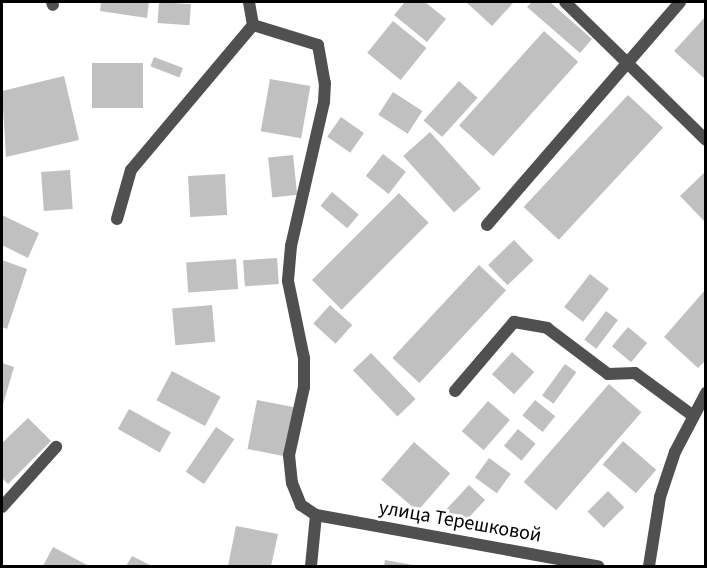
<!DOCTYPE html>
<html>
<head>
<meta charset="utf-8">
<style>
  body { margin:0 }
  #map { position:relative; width:707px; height:568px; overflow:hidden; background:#fff; font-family:"Source Sans 3",sans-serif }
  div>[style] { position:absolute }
  .building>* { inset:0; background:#c0c0c0; transform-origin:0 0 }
  .lane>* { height:12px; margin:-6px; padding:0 6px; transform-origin:6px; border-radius:6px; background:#505050 }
  .street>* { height:12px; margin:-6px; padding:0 6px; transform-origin:6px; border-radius:6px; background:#505050 }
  span { translate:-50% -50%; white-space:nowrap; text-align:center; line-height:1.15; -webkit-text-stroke:6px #fff; paint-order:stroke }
  .street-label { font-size:20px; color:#000 }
  .frame { position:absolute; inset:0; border:3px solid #000; pointer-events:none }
</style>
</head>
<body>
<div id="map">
  <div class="building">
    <div style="clip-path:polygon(101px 2px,149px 2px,147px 18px,100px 11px)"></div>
    <div style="left:159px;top:2px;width:32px;height:21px;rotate:4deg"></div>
    <div style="clip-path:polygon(405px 2px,425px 2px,446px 19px,427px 42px,394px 15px)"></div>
    <div style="clip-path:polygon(466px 2px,514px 2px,492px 26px)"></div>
    <div style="clip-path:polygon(532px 2px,550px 2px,592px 39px,580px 53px,527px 7px)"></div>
    <div style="clip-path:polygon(706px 16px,706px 80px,674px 51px)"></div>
    <div style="left:393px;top:21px;width:43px;height:41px;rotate:39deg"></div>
    <div style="left:544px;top:31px;width:46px;height:127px;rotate:42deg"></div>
    <div style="left:154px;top:57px;width:31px;height:10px;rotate:21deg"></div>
    <div style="left:92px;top:63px;width:51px;height:45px"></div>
    <div style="clip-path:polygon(64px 76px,79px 140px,6px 157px,2px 91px)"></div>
    <div style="left:270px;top:79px;width:41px;height:53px;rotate:10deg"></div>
    <div style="left:459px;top:81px;width:25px;height:53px;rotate:42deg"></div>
    <div style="left:393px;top:92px;width:35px;height:27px;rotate:33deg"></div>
    <div style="left:628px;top:95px;width:48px;height:153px;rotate:43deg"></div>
    <div style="left:341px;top:117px;width:28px;height:24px;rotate:35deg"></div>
    <div style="left:430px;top:132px;width:76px;height:36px;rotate:48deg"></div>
    <div style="left:383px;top:154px;width:29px;height:28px;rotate:38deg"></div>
    <div style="left:293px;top:155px;width:40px;height:25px;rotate:84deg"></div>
    <div style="left:70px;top:170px;width:39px;height:29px;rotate:86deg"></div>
    <div style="clip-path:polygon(706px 171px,706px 223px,680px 196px)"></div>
    <div style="left:225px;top:174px;width:41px;height:37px;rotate:87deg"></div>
    <div style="left:332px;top:192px;width:35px;height:18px;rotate:40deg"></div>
    <div style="left:399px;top:193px;width:42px;height:123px;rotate:45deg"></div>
    <div style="clip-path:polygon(2px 215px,39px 233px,28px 258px,2px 245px)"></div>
    <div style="left:514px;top:240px;width:28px;height:36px;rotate:46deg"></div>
    <div style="left:277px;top:258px;width:26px;height:34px;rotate:86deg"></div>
    <div style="left:236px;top:259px;width:30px;height:50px;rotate:86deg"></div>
    <div style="clip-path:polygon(2px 260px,27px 269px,7px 329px,2px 327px)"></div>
    <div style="left:479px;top:265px;width:37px;height:127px;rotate:43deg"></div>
    <div style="left:590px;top:274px;width:24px;height:42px;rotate:38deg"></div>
    <div style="clip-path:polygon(706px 289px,706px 360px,698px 368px,664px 337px)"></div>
    <div style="left:212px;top:305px;width:37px;height:40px;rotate:85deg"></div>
    <div style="left:330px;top:305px;width:30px;height:25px;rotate:42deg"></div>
    <div style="left:606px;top:311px;width:15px;height:36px;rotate:37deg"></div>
    <div style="left:628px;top:327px;width:25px;height:25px;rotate:40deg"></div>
    <div style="left:512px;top:352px;width:30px;height:30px;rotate:42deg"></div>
    <div style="left:371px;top:353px;width:64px;height:25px;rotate:46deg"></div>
    <div style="clip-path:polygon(2px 363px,14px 367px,2px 408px)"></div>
    <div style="left:565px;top:364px;width:14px;height:39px;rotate:36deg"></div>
    <div style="left:172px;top:371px;width:55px;height:33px;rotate:28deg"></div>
    <div style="left:609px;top:384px;width:43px;height:130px;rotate:41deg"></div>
    <div style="left:257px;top:400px;width:38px;height:50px;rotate:11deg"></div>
    <div style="left:535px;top:400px;width:26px;height:20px;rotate:39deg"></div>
    <div style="left:488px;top:401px;width:29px;height:40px;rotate:41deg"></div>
    <div style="left:129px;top:409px;width:48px;height:23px;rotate:29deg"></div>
    <div style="clip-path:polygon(28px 418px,51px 441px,8px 484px,2px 478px,2px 443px)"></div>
    <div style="left:216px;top:427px;width:22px;height:54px;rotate:34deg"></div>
    <div style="left:518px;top:429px;width:23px;height:22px;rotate:40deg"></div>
    <div style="left:623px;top:441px;width:44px;height:31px;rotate:41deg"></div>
    <div style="left:414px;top:442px;width:48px;height:50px;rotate:41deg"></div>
    <div style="left:489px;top:458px;width:27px;height:24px;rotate:36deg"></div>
    <div style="left:469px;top:485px;width:22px;height:38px;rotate:43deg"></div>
    <div style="left:608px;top:491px;width:23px;height:29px;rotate:45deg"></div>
    <div style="clip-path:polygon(236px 526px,278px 534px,271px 566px,228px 566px)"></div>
    <div style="clip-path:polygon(53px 547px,89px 566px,43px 566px)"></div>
    <div style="clip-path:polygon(132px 556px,152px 566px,126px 566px)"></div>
    <div style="clip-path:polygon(385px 560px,413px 565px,413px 566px,384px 566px)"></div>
  </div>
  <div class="lane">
    <div style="left:52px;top:2px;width:3px;rotate:72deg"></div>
    <div style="left:117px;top:219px;width:51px;rotate:-74.1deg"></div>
    <div style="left:131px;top:170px;width:189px;rotate:-49.9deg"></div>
    <div style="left:253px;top:25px;width:23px;rotate:-100deg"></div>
    <div style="left:487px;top:225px;width:295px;rotate:-49.1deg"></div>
    <div style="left:455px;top:391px;width:91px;rotate:-49.5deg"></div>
    <div style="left:514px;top:322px;width:34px;rotate:10deg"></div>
    <div style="left:547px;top:328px;width:76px;rotate:37deg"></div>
    <div style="left:608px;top:374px;width:27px;rotate:-2deg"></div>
    <div style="left:635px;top:373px;width:71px;rotate:36.4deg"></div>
  </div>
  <div class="street">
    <div style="left:565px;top:2px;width:197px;rotate:44.4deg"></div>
    <div style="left:253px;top:25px;width:68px;rotate:17.1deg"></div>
    <div style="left:318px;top:45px;width:39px;rotate:80deg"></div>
    <div style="left:325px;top:83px;width:19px;rotate:93deg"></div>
    <div style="left:324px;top:102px;width:148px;rotate:102.9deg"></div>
    <div style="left:291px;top:246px;width:35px;rotate:95deg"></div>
    <div style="left:288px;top:281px;width:79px;rotate:78.3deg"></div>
    <div style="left:304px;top:358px;width:29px;rotate:90deg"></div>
    <div style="left:304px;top:387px;width:70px;rotate:102.4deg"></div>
    <div style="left:289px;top:455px;width:28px;rotate:84deg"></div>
    <div style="left:292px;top:483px;width:24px;rotate:68deg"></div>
    <div style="left:301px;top:505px;width:18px;rotate:34deg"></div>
    <div style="left:316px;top:515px;width:287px;rotate:10.3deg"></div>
    <div style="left:2px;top:507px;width:81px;rotate:-48deg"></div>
    <div style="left:311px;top:566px;width:51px;rotate:-84.4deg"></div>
    <div style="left:649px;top:566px;width:70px;rotate:-80.9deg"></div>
    <div style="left:660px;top:497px;width:47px;rotate:-71.6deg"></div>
    <div style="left:675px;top:452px;width:67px;rotate:-62.3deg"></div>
  </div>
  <div class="street-label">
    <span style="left:460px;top:522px;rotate:10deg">улица Терешковой</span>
  </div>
  <div class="frame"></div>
</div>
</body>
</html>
